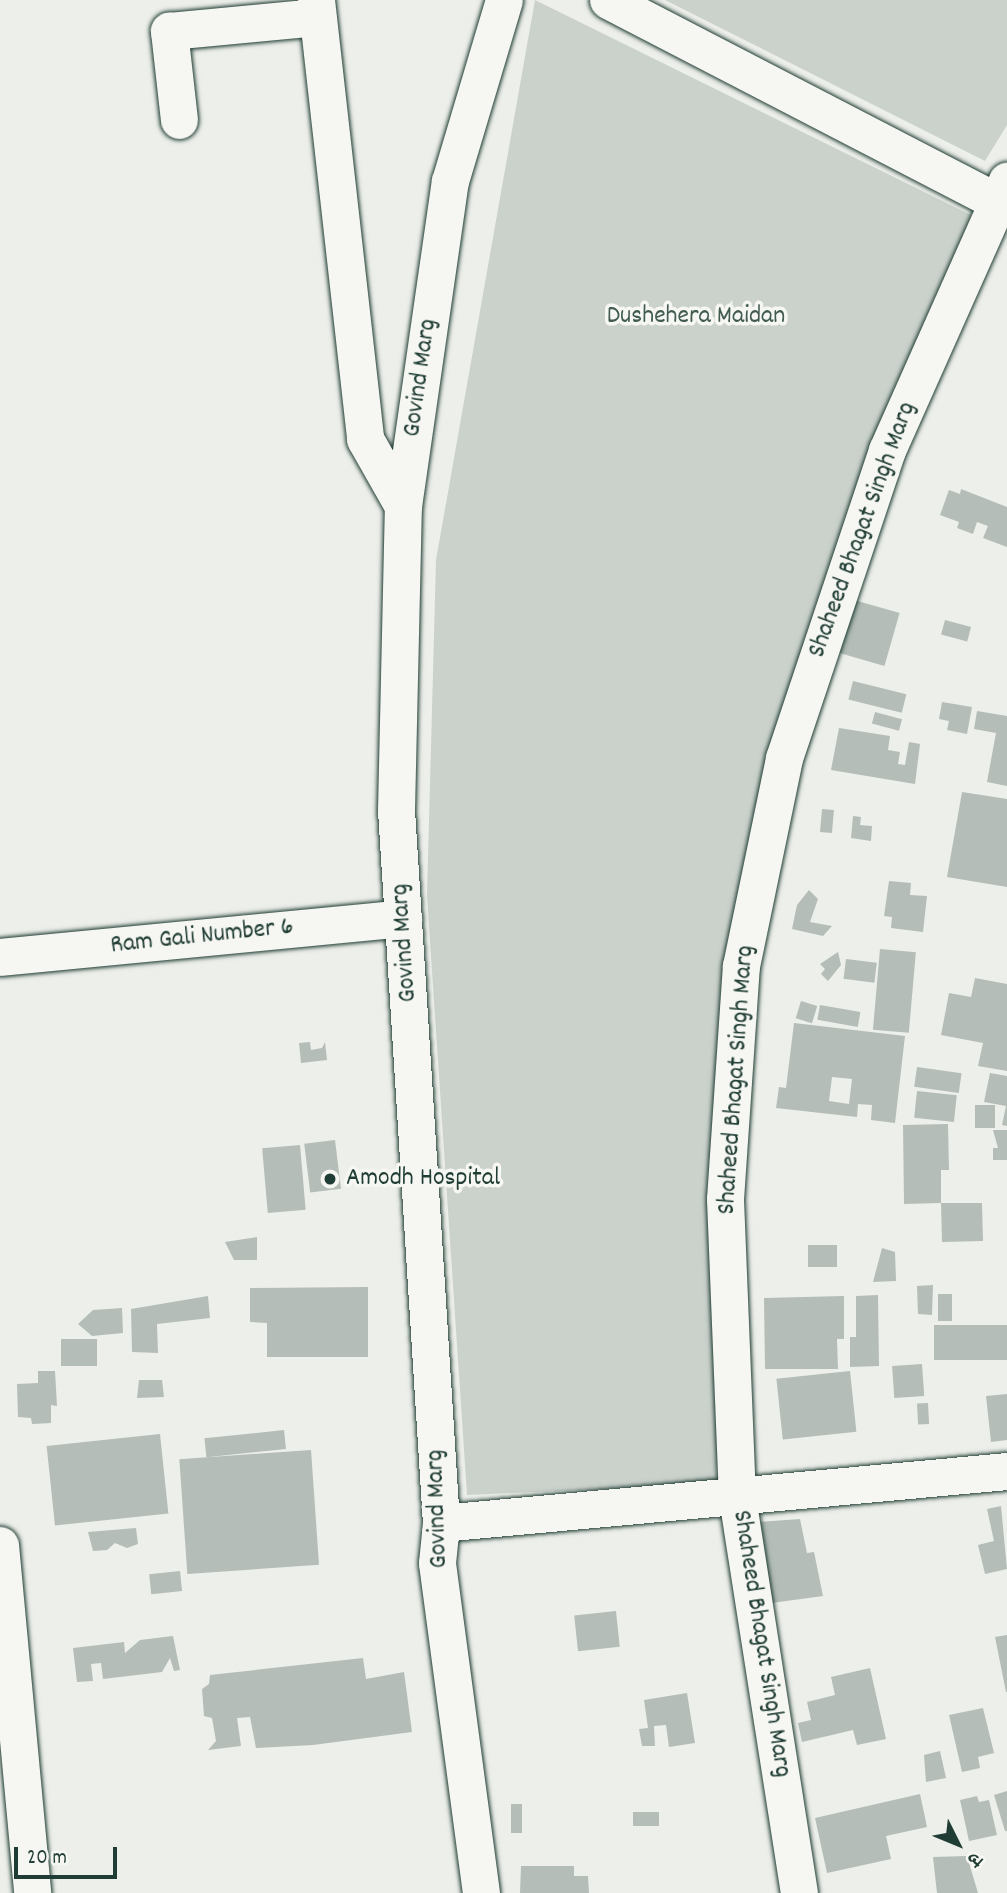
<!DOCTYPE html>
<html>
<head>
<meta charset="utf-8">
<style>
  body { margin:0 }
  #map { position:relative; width:1007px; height:1893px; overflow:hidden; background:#edefea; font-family:Dekko,"Playpen Sans Deva",sans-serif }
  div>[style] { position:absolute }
  .green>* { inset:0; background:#cbd2cc }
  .building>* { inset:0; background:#b4bdb8; transform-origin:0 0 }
  .roads { filter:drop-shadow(0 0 2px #1f3d34) drop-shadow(0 0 2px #1f3d34) }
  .minor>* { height:37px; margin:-18.5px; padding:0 18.5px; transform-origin:18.5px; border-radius:18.5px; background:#f6f6f2 }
  .dots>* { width:19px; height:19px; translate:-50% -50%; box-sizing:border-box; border:4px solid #f6f6f2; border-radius:50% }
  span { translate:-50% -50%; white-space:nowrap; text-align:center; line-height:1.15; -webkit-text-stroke:7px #f6f6f2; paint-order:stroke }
  .park-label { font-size:26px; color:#415b52 }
  .street-label { font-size:26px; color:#1f3d34 }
  .poi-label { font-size:26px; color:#1f3d34 }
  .left { translate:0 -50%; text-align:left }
  .north { position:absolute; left:923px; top:1809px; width:70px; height:70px; -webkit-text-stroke:5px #f6f6f2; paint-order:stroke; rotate:133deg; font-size:19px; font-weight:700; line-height:28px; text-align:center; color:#1f3d34 }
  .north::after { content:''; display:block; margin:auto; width:24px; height:32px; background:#1f3d34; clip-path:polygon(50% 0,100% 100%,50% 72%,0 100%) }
  .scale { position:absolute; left:14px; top:1847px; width:103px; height:32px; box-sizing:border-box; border:4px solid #1f3d34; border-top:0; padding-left:9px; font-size:21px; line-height:24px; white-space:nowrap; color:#1f3d34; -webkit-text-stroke:5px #f6f6f2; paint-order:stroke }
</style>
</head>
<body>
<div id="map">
  <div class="green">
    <div style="clip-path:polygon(535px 0,985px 222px,766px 767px,722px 1266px,716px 1484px,467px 1495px,427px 896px,436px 560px)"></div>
    <div style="clip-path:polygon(665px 0,1007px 0,1007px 125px,985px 161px)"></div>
  </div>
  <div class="building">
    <div style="clip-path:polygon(961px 489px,1007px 507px,1007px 547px,983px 538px,988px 526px,977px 522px,973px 534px,957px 528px,959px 522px,940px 515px,949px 490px,960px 494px)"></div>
    <div style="left:840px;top:596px;width:62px;height:55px;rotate:16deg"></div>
    <div style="left:945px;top:620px;width:27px;height:15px;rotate:15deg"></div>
    <div style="left:853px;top:681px;width:55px;height:19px;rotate:14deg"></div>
    <div style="clip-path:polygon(942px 702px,972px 707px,967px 734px,947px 730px,949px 721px,939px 719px)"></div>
    <div style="clip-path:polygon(977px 711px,1007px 716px,1007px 786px,987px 782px,996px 733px,974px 729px)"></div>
    <div style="left:875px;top:712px;width:28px;height:12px;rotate:15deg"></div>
    <div style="clip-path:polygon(839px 728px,890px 736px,888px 750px,900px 752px,898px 764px,905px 765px,909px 742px,920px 744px,915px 784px,831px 770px)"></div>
    <div style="clip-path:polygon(962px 792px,1007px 799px,1007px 887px,947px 877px)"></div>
    <div style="left:822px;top:809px;width:12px;height:23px;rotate:5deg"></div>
    <div style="clip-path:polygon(853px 816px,861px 817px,860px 825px,872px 826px,871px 841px,851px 838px)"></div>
    <div style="clip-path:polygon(889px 881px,911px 883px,910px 895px,927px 896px,923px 932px,891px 928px,892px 917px,884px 916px)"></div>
    <div style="clip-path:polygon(809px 890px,818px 899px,810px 922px,832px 926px,823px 936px,792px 929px,797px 905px)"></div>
    <div style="left:880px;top:949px;width:36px;height:81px;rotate:5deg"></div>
    <div style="clip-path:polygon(838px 952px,841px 965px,828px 981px,821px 974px,825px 969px,820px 964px)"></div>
    <div style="left:846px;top:959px;width:31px;height:20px;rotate:7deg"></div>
    <div style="clip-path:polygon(975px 978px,1007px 984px,1007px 1071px,978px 1066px,983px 1043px,941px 1035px,949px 993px,971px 997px)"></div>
    <div style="left:801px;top:1001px;width:17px;height:18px;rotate:17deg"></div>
    <div style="left:820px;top:1005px;width:41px;height:15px;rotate:10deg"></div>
    <div style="clip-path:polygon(evenodd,794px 1023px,905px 1036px,895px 1123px,871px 1120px,872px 1105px,858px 1104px,857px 1117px,776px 1108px,779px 1087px,786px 1088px,794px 1023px,832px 1077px,852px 1079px,849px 1104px,829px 1101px,832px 1077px)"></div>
    <div style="clip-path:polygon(310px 1042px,311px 1050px,322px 1048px,325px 1042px,327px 1060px,301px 1063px,299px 1043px)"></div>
    <div style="left:917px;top:1067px;width:45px;height:20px;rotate:8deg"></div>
    <div style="clip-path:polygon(990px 1073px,1007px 1076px,1007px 1126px,1002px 1125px,1006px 1106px,984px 1102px)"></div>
    <div style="left:917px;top:1091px;width:40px;height:27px;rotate:6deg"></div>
    <div style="left:975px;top:1105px;width:20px;height:23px"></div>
    <div style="clip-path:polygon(948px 1124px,949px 1170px,941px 1170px,941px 1203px,982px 1203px,983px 1241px,942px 1242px,941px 1203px,904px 1204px,903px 1125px)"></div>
    <div style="clip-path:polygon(993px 1130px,1007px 1130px,1007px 1160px,993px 1160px,993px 1148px,998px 1148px)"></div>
    <div style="left:335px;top:1140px;width:49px;height:31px;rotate:83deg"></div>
    <div style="left:300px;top:1145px;width:65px;height:38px;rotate:85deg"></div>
    <div style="clip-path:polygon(257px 1237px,257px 1260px,234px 1260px,225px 1242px)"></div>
    <div style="left:837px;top:1245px;width:22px;height:29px;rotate:90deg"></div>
    <div style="clip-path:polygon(882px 1248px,895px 1252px,896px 1281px,873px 1282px)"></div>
    <div style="clip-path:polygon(933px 1285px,932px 1315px,918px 1314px,917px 1286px)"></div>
    <div style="clip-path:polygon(368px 1287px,368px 1357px,267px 1357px,267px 1323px,250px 1322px,250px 1288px)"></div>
    <div style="left:938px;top:1294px;width:14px;height:27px"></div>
    <div style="clip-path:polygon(878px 1295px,879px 1366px,850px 1367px,850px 1337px,856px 1337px,856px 1296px)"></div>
    <div style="clip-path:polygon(208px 1296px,210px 1318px,157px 1324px,158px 1353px,132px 1352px,131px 1309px)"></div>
    <div style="clip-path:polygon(844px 1296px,844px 1339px,837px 1339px,838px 1369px,765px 1369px,764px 1298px)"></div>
    <div style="clip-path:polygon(122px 1308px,123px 1333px,92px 1336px,78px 1324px,93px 1310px)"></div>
    <div style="left:1007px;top:1325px;width:35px;height:73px;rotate:90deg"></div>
    <div style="left:61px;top:1339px;width:36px;height:27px"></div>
    <div style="left:922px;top:1364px;width:32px;height:30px;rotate:86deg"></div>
    <div style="clip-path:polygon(38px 1371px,55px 1371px,57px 1406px,51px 1405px,51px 1423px,32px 1424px,31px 1418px,18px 1417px,17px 1384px,38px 1383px)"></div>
    <div style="left:850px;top:1371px;width:61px;height:74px;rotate:84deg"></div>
    <div style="clip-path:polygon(139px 1380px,162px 1380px,164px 1397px,137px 1398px)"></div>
    <div style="clip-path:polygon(1007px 1394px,1007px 1440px,991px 1442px,986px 1396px)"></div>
    <div style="left:928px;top:1403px;width:21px;height:11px;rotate:87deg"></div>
    <div style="left:284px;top:1430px;width:19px;height:80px;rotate:84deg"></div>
    <div style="left:160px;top:1434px;width:80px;height:114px;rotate:84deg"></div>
    <div style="left:311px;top:1450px;width:115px;height:132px;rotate:86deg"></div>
    <div style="clip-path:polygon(1001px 1506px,1007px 1569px,985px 1574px,978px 1545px,994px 1541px,987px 1509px)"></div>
    <div style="clip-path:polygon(800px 1519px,807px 1553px,814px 1552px,823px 1596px,764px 1604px,759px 1522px)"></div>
    <div style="clip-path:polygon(136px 1528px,138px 1544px,127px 1548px,115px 1543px,107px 1550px,93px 1551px,88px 1532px)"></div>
    <div style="left:180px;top:1571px;width:20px;height:31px;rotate:84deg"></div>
    <div style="left:616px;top:1611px;width:36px;height:42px;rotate:84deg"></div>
    <div style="clip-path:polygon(1007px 1635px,1007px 1692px,1006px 1692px,995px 1637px)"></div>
    <div style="clip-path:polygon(173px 1636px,180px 1670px,174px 1671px,170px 1658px,162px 1672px,103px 1679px,101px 1663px,91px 1664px,93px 1681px,77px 1682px,73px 1648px,124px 1642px,125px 1653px,140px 1640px)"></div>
    <div style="clip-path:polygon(363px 1658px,366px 1679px,404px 1672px,412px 1732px,313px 1745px,256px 1748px,250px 1717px,237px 1718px,241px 1746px,208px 1750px,216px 1741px,212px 1718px,204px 1716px,202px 1689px,209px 1684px,210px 1675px)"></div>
    <div style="clip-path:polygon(870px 1668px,886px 1739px,857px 1745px,853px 1730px,802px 1742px,798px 1723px,811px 1720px,807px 1702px,835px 1695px,831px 1677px)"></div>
    <div style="clip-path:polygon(687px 1693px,695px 1743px,669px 1747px,666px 1725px,654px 1726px,655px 1746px,642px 1746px,639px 1729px,648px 1728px,644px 1700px)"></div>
    <div style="clip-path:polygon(983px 1708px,994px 1753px,978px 1757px,980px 1768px,962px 1772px,949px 1715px)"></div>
    <div style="clip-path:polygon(940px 1751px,946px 1778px,926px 1782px,924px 1755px)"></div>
    <div style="clip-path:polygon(1007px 1791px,1007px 1831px,1005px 1831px,994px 1795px)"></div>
    <div style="clip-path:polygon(920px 1794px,927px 1827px,886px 1836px,891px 1859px,827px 1873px,815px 1818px)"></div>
    <div style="clip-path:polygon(977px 1796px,979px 1802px,989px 1800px,997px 1835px,969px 1841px,960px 1800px)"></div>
    <div style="left:511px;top:1804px;width:11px;height:29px"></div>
    <div style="left:633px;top:1812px;width:26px;height:14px"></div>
    <div style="clip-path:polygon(967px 1856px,978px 1893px,937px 1893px,933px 1857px)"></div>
    <div style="clip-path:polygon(521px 1866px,574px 1866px,574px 1876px,588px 1876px,589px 1893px,520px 1893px)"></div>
  </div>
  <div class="roads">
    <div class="minor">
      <div style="left:316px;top:0;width:442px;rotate:83.6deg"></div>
      <div style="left:365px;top:439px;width:77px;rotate:60.4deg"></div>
      <div style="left:608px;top:0;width:449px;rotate:27.4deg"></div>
      <div style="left:179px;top:120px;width:90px;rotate:-96.4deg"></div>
      <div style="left:169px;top:31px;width:149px;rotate:-5.4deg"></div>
      <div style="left:0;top:957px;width:405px;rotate:-5.5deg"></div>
      <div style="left:441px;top:1523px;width:568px;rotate:-5.25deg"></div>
      <div style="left:0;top:1545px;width:349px;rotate:84.7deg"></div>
      <div style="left:481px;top:1893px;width:333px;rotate:-97.6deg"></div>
      <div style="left:437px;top:1563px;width:40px;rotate:-84.3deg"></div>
      <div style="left:441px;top:1523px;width:714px;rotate:-93.61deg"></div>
      <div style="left:396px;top:810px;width:304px;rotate:-88.7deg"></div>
      <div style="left:403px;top:506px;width:328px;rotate:-81.8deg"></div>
      <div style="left:450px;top:181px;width:189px;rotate:-73.4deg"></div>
      <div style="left:799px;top:1893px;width:400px;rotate:-98.9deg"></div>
      <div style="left:737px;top:1498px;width:299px;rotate:-92.3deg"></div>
      <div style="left:725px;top:1199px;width:234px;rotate:-86.1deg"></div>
      <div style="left:741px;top:966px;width:212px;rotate:-78.3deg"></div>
      <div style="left:784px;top:758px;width:325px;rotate:-71.5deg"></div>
      <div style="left:887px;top:450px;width:295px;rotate:-66deg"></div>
    </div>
  </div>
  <div class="dots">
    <div style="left:330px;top:1179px;background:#1f3d34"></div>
  </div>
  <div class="park-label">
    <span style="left:696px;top:317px">Dushehera Maidan</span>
  </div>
  <div class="street-label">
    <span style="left:421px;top:378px;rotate:-82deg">Govind Marg</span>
    <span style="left:863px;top:530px;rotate:-70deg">Shaheed Bhagat Singh Marg</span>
    <span style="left:202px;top:937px;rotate:-6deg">Ram Gali Number 6</span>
    <span style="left:405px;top:943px;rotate:-94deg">Govind Marg</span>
    <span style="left:737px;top:1080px;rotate:-86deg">Shaheed Bhagat Singh Marg</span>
    <span style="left:438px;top:1509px;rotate:-92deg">Govind Marg</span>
    <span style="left:761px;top:1644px;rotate:81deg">Shaheed Bhagat Singh Marg</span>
  </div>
  <div class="poi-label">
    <span class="left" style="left:346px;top:1179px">Amodh Hospital</span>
  </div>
  <div class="north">उ</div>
  <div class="scale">20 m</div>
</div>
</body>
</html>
